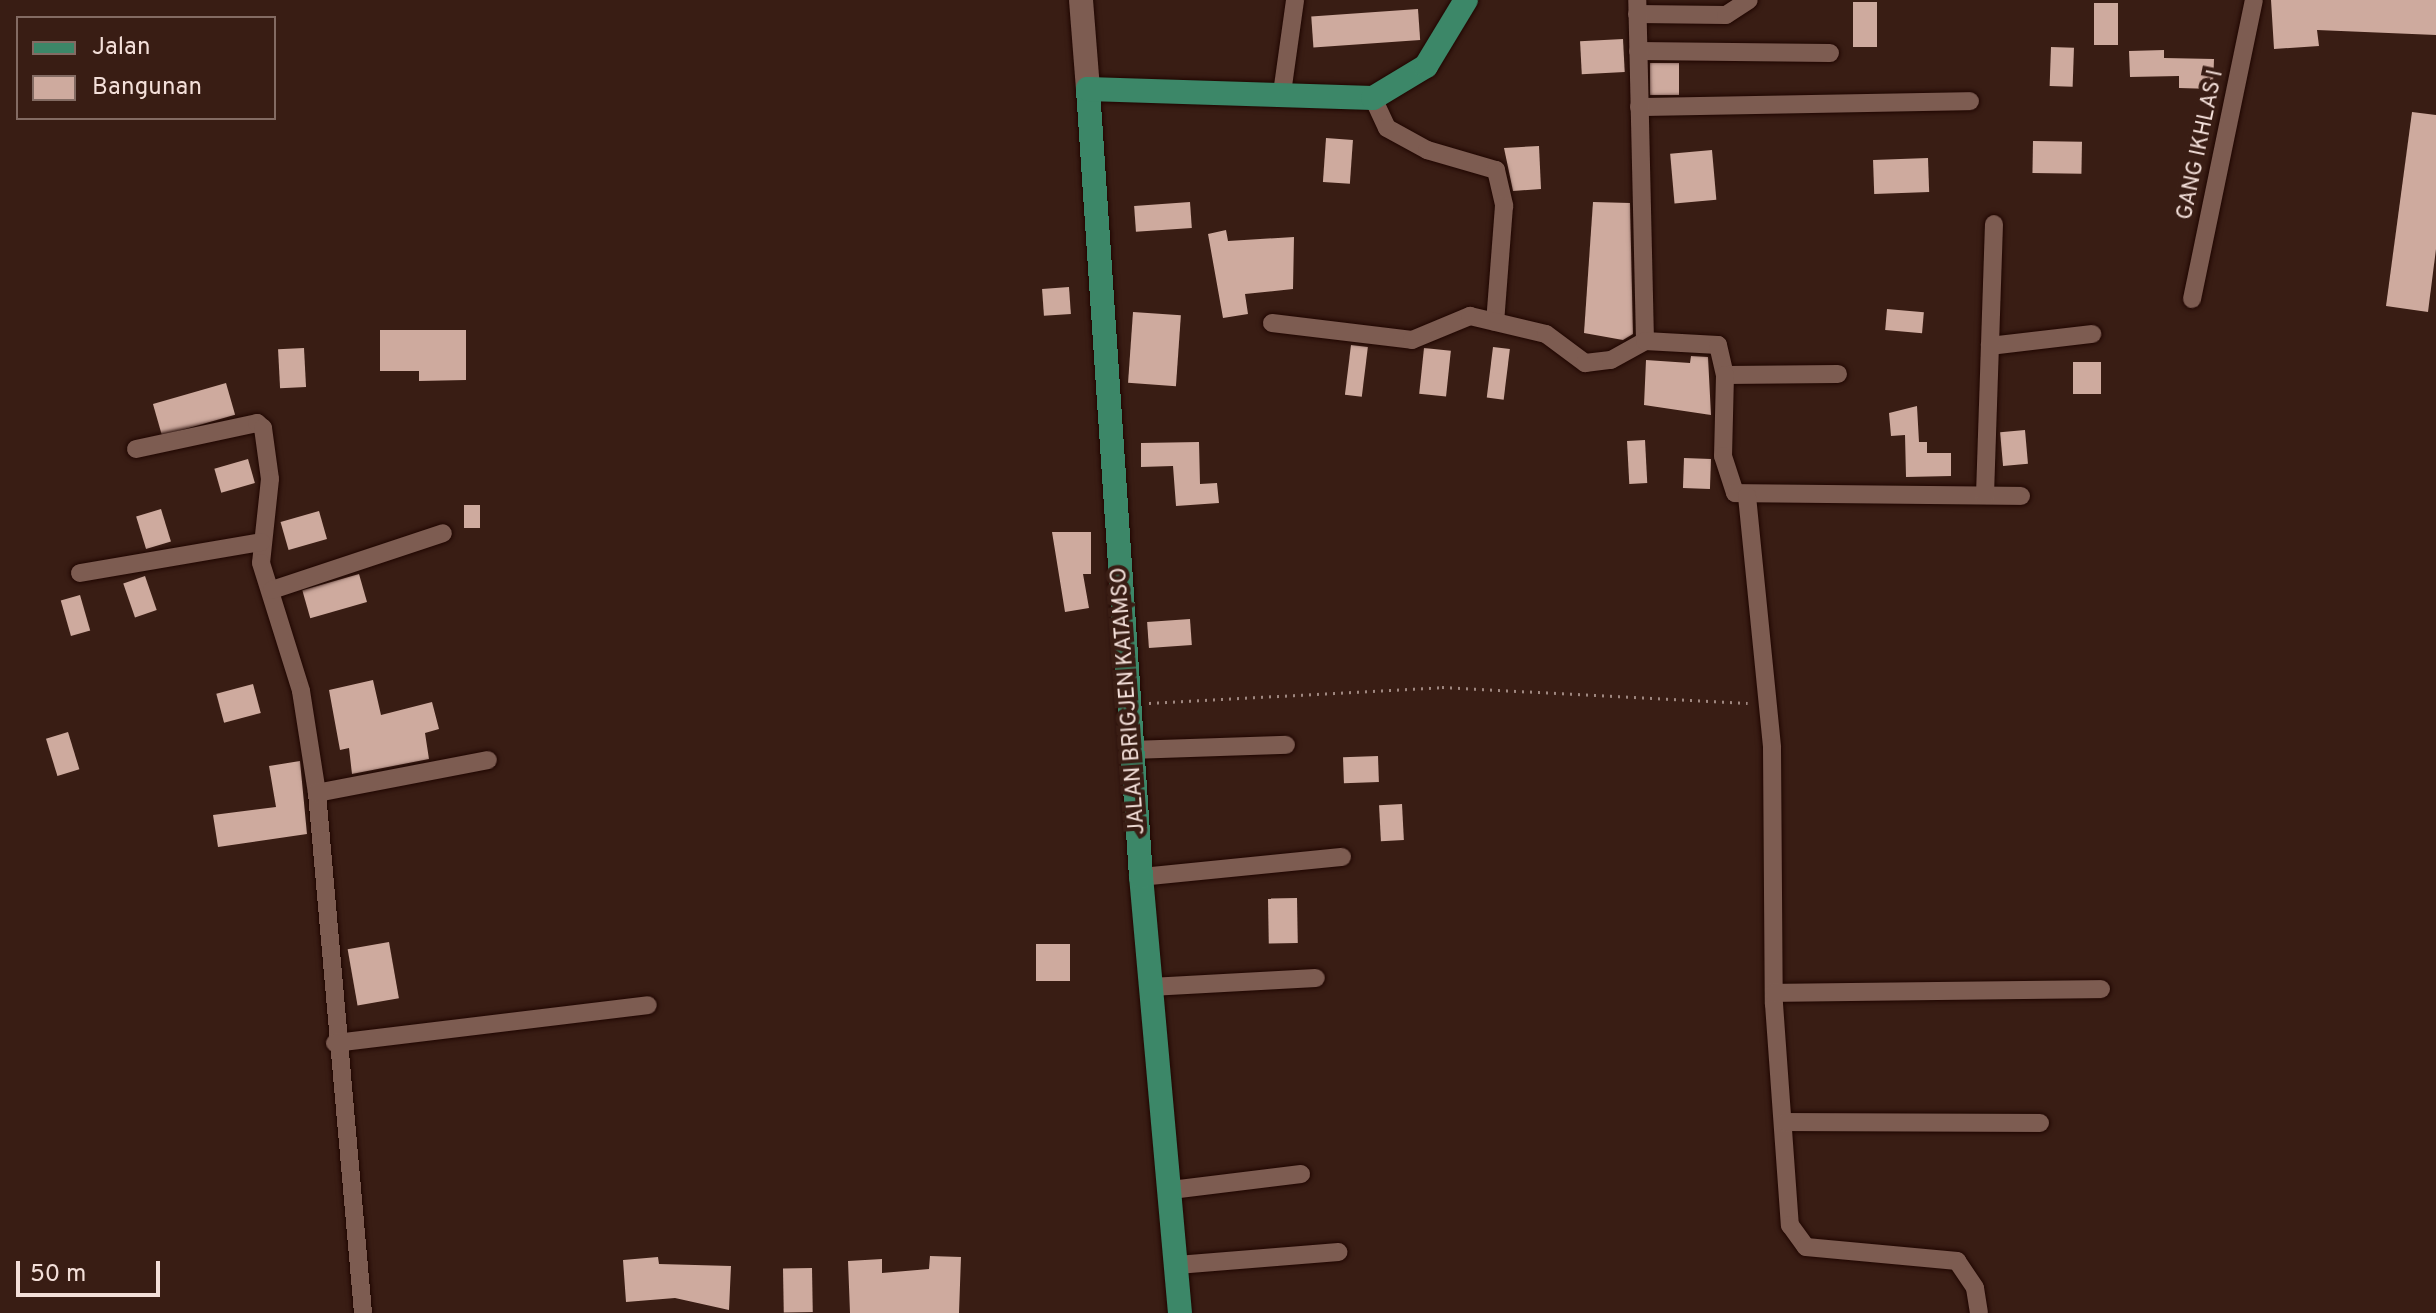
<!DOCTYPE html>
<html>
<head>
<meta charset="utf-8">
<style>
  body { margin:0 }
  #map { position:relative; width:2436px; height:1313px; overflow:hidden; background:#391d14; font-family:Overpass,sans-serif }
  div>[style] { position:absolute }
  .building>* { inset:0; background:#ceaa9e; transform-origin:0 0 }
  .path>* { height:3px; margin-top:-1.5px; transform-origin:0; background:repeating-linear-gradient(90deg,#9f8780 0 2px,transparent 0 8px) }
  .roads { filter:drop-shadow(0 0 2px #1f0601) drop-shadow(0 0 2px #1f0601) }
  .street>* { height:18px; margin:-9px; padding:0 9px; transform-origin:9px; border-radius:9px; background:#7d5c51 }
  .secondary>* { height:24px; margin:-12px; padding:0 12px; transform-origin:12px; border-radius:12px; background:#7d5c51 }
  .primary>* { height:24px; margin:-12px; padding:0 12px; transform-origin:12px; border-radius:12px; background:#3c8768 }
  span { translate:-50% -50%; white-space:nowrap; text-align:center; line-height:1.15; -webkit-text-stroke:8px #391d14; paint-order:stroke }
  .street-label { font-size:22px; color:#f3dfd9 }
  .legend { position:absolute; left:16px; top:16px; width:260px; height:104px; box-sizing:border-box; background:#391d14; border:2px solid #836b63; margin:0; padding:10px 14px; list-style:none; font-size:24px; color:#f3dfd9 }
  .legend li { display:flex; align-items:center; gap:16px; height:40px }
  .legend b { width:40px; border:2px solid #836b63 }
  .scale { position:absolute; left:16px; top:1261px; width:144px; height:36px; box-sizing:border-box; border:4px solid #f3dfd9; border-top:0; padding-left:10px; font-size:24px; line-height:28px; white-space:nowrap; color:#f3dfd9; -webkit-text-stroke:6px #391d14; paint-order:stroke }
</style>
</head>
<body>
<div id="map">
  <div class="building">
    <div style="clip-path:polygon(2271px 0,2436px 0,2436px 35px,2317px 30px,2319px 46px,2274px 49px)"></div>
    <div style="left:1853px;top:2px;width:24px;height:45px"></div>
    <div style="left:2094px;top:3px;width:24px;height:42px"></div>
    <div style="left:1418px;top:9px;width:31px;height:107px;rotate:86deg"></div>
    <div style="left:1623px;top:39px;width:33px;height:43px;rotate:87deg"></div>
    <div style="left:2051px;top:47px;width:23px;height:39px;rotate:2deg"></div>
    <div style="clip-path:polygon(2164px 50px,2164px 58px,2214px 59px,2213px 89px,2179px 88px,2179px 76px,2130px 77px,2129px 51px)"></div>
    <div style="left:1650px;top:63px;width:29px;height:32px"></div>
    <div style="clip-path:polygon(2412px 112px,2436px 115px,2436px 249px,2428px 312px,2386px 306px)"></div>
    <div style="left:1326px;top:138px;width:27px;height:44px;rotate:4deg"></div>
    <div style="left:2033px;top:141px;width:49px;height:32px;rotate:1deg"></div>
    <div style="clip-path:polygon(1539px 146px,1541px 189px,1513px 191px,1504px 148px)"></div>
    <div style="left:1712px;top:150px;width:50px;height:42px;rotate:85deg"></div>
    <div style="left:1928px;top:158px;width:34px;height:55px;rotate:88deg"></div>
    <div style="left:1190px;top:202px;width:26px;height:56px;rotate:86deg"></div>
    <div style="clip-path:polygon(1593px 202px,1630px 203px,1633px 334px,1623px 340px,1584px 333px)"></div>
    <div style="clip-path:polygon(1226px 230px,1228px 241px,1294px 237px,1293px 289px,1245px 294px,1248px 314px,1223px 318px,1208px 234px)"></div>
    <div style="left:1069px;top:287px;width:27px;height:27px;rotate:86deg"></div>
    <div style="left:1887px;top:309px;width:37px;height:21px;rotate:5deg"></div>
    <div style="left:1133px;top:312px;width:48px;height:71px;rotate:4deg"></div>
    <div style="clip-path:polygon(380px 330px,466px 330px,466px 380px,419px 381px,419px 371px,380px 371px)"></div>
    <div style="left:1351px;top:345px;width:17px;height:50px;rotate:7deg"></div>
    <div style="left:1493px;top:347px;width:17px;height:51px;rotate:7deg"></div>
    <div style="left:304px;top:348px;width:39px;height:26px;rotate:87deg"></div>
    <div style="left:1424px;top:348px;width:27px;height:46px;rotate:6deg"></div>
    <div style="clip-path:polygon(1691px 356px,1708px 357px,1711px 415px,1644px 405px,1646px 360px,1690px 363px)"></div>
    <div style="left:2073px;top:362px;width:28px;height:32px"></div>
    <div style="left:226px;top:383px;width:33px;height:76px;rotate:74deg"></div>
    <div style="clip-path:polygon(1917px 406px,1919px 442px,1927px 442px,1927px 453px,1951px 453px,1951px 476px,1906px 477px,1905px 435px,1891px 436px,1889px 413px)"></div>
    <div style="left:2025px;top:430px;width:34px;height:25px;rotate:85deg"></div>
    <div style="left:1645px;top:440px;width:43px;height:18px;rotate:87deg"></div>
    <div style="clip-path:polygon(1199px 442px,1200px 484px,1217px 483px,1219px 503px,1176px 506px,1173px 466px,1141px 467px,1141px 443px)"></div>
    <div style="left:1684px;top:458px;width:27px;height:30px;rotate:2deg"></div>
    <div style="left:248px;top:459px;width:25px;height:35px;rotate:74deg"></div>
    <div style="left:464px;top:505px;width:16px;height:23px"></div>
    <div style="left:161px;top:509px;width:34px;height:26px;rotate:73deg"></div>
    <div style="left:319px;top:511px;width:29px;height:40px;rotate:74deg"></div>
    <div style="clip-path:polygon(1052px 532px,1091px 532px,1091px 574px,1083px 574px,1089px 608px,1065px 612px)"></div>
    <div style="left:359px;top:574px;width:29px;height:59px;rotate:74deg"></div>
    <div style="left:145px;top:576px;width:36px;height:23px;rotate:71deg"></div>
    <div style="left:80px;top:595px;width:37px;height:20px;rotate:74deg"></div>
    <div style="left:1190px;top:619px;width:26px;height:43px;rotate:86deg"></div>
    <div style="clip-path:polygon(373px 680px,381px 715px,432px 702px,439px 729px,425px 733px,429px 759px,352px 774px,349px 748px,340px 750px,329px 690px)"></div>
    <div style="left:253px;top:684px;width:30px;height:38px;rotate:75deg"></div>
    <div style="left:68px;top:732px;width:39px;height:23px;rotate:73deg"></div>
    <div style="left:1378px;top:756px;width:26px;height:35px;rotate:88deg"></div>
    <div style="clip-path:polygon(300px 761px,307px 834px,218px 847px,213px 815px,276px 807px,269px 766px)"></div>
    <div style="left:1402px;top:804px;width:36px;height:23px;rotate:87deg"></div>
    <div style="left:1297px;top:898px;width:45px;height:29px;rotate:89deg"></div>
    <div style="left:389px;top:942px;width:57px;height:42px;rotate:80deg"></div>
    <div style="left:1036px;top:944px;width:34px;height:37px"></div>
    <div style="clip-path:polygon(930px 1256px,961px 1257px,959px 1313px,850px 1313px,848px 1261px,882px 1259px,882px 1273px,929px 1269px)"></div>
    <div style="clip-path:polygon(658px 1257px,659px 1264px,731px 1266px,729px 1310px,675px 1298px,626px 1302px,623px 1260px)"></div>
    <div style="left:812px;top:1268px;width:44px;height:29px;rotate:89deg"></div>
  </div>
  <div class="path">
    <div style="left:1149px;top:703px;width:293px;rotate:-3.1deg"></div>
    <div style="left:1442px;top:687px;width:306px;rotate:3deg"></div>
  </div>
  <div class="roads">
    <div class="street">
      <div style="left:1637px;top:14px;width:89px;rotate:0.6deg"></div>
      <div style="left:1726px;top:15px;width:27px;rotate:-33deg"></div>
      <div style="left:1638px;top:51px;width:192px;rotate:0.6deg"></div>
      <div style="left:1282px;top:93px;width:94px;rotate:-82deg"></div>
      <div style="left:1373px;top:98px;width:33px;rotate:65deg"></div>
      <div style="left:1387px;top:128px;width:46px;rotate:28.8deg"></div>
      <div style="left:1427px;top:150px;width:72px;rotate:16.2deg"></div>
      <div style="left:1496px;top:170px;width:37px;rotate:77deg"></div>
      <div style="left:1504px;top:206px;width:116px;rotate:94.4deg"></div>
      <div style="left:1639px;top:107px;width:331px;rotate:-1deg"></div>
      <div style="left:2192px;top:299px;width:305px;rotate:-78.3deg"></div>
      <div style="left:1272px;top:323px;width:141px;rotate:6.9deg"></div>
      <div style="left:1412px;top:340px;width:63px;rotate:-22.5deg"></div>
      <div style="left:1470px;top:316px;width:78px;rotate:13.3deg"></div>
      <div style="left:1546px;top:334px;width:49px;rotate:36.6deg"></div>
      <div style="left:1585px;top:363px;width:26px;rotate:-7deg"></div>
      <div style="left:1611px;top:360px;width:39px;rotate:-29deg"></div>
      <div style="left:1645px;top:341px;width:341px;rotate:-91.3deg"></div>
      <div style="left:1645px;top:341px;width:73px;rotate:3.1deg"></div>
      <div style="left:1718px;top:345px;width:31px;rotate:77deg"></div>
      <div style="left:1725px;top:375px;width:113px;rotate:-0.5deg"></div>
      <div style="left:1990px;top:346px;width:103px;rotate:-6.7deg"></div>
      <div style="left:1725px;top:375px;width:81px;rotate:91.4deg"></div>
      <div style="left:1723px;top:456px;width:39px;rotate:72deg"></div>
      <div style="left:1735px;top:493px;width:286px;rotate:0.6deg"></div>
      <div style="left:136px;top:449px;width:124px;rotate:-12.1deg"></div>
      <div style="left:257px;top:423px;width:8px;rotate:40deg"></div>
      <div style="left:263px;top:428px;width:51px;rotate:82.2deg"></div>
      <div style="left:270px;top:479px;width:84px;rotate:96.1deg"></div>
      <div style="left:261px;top:563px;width:134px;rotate:72.6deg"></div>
      <div style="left:301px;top:691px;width:103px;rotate:81.1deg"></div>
      <div style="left:317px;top:793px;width:522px;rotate:84.94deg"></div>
      <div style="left:1985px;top:495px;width:271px;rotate:-88.1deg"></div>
      <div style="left:1747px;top:496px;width:253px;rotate:84.3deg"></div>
      <div style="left:1772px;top:748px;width:256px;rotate:89.6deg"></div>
      <div style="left:1774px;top:1004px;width:222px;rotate:85.9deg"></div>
      <div style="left:1790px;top:1225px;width:27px;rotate:54deg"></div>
      <div style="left:1806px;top:1247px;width:152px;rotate:5.3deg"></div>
      <div style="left:1957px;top:1261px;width:32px;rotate:56deg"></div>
      <div style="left:1975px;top:1288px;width:25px;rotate:81deg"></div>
      <div style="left:80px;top:573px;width:184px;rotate:-9.7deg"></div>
      <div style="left:272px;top:590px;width:180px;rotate:-18.4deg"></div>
      <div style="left:1132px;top:750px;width:154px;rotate:-1.9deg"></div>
      <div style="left:317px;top:793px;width:174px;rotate:-10.9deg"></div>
      <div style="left:1141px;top:877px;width:202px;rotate:-5.7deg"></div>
      <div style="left:1150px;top:987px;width:166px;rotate:-3.1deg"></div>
      <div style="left:1774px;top:993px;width:327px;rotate:-0.7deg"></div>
      <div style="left:335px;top:1043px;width:315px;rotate:-6.9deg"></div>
      <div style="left:1786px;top:1122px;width:254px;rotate:0.2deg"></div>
      <div style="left:1171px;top:1190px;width:131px;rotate:-7deg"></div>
      <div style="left:1177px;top:1265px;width:162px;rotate:-4.6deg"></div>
    </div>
    <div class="secondary">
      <div style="left:1081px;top:0;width:89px;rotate:85.5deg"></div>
    </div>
    <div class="primary">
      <div style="left:1180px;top:1313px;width:438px;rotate:-95.1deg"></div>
      <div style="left:1141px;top:877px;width:790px;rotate:-93.85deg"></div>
      <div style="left:1088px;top:89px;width:285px;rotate:1.8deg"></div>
      <div style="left:1373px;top:98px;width:62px;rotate:-31.1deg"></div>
      <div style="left:1426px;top:66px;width:77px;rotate:-58.8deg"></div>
    </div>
  </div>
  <div class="street-label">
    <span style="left:2201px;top:145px;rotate:-78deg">GANG IKHLAS I</span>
    <span style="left:1129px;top:701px;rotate:-94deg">JALAN BRIGJEN KATAMSO</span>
  </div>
  <ul class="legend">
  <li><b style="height:10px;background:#3c8768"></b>Jalan</li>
  <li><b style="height:22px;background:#ceaa9e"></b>Bangunan</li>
  </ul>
  <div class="scale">50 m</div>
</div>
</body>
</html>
